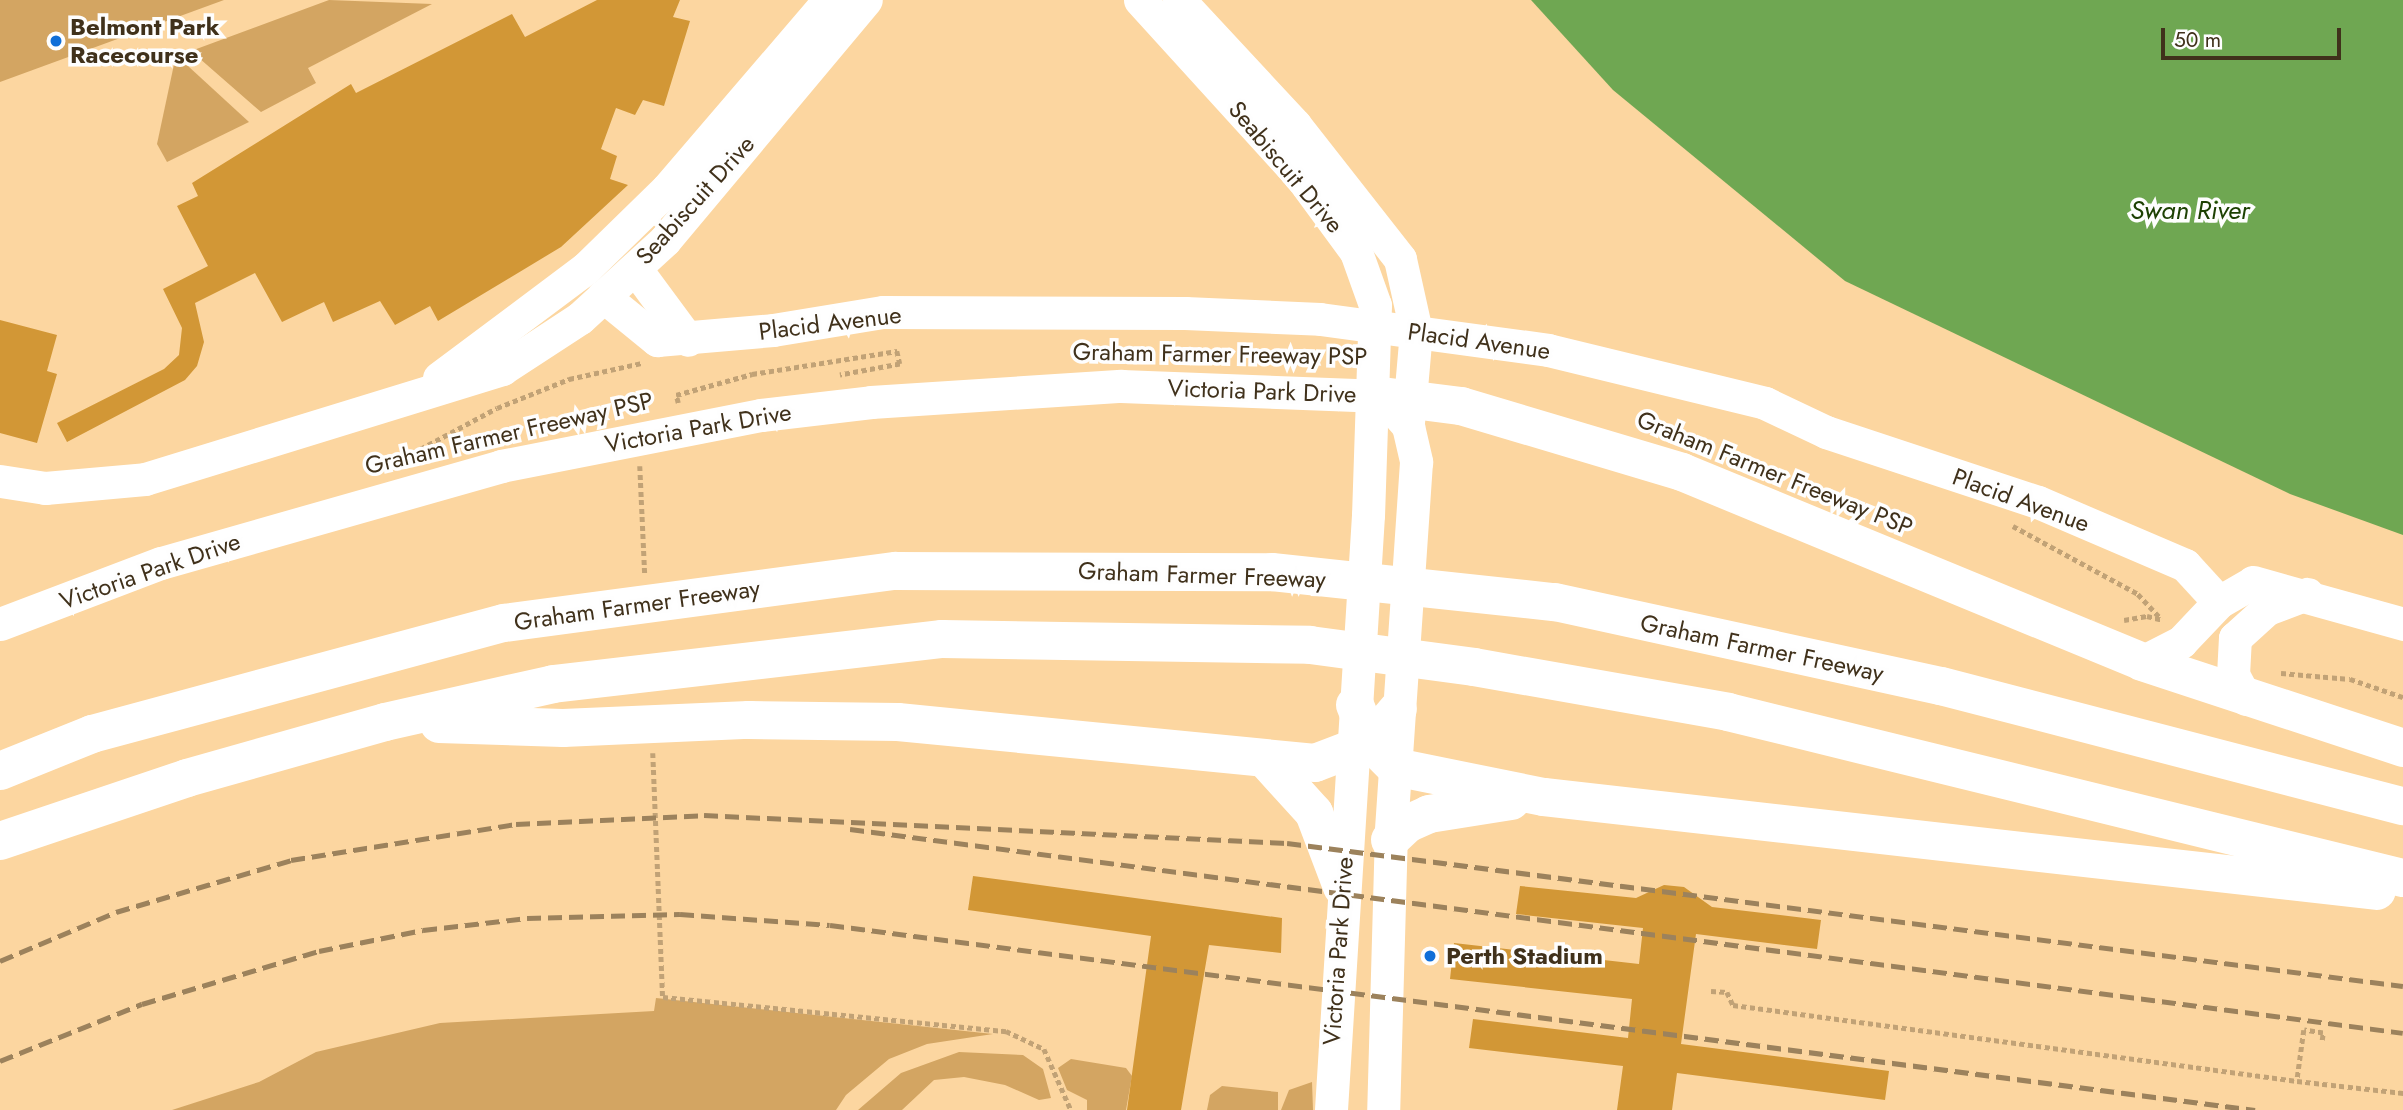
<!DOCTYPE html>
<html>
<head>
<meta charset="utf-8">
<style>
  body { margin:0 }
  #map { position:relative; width:2403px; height:1110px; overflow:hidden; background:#fcd6a0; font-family:Jost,sans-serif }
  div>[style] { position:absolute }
  .green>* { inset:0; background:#d3a562 }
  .water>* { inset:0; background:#6fa752 }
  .building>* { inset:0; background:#d29736 }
  .path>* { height:4.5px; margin-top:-2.25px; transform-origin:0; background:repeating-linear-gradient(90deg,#c1a276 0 5px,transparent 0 8.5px) }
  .minor>* { height:33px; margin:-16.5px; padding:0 16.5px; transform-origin:16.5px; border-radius:16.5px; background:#fff }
  .highway>* { height:38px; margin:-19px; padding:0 19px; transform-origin:19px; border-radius:19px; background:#fff }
  .rail>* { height:5px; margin-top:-2.5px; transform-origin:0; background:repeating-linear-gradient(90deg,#9c825c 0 14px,transparent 0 21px) }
  .dots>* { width:19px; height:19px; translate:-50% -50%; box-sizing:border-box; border:4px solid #fefefe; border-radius:50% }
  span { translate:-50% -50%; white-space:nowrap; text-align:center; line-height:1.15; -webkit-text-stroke:7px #fefefe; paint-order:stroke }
  .poi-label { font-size:24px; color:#40311b; font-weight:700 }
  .left { translate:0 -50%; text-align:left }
  .street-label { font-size:24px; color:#40311b }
  .water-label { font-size:26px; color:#1d4103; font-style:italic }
  .scale { position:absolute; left:2161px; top:28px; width:180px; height:32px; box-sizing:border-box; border:4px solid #40311b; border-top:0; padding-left:9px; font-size:21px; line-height:24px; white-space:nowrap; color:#40311b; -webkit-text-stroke:5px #fefefe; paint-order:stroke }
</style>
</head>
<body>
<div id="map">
  <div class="green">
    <div style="clip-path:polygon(0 0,224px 0,0 82px)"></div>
    <div style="clip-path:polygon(329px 0,432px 4px,308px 68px,316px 83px,261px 112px,191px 51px)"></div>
    <div style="clip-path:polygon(176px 55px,249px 122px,167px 162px,157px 144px)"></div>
    <div style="clip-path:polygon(656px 998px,993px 1034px,927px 1044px,889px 1059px,846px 1095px,836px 1110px,172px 1110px,259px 1082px,316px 1052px,440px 1023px,654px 1011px)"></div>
    <div style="clip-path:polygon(959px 1052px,1023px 1055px,1043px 1069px,1051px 1098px,1039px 1100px,1005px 1085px,964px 1077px,934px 1080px,902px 1110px,858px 1110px,901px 1073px)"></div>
    <div style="clip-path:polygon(1071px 1059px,1126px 1068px,1132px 1076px,1126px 1110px,1087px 1110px,1087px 1100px,1067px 1090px,1058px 1068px)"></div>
    <div style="clip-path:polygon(1312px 1082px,1313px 1110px,1281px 1110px,1289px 1090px)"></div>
    <div style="clip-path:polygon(1222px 1086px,1278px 1092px,1278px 1110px,1207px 1110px,1210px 1095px)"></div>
  </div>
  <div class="water">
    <div style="clip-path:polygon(1531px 0,2403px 0,2403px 535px,2290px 494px,1845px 281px,1613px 90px)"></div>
  </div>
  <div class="building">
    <div style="clip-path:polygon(597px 0,680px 0,673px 17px,690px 21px,664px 106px,643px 100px,635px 115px,616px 108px,601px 149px,617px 156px,610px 179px,628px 185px,561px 247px,438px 321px,430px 306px,395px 325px,380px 301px,333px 322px,324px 302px,282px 322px,255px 273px,195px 303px,204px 342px,197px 366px,185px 380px,67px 442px,57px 423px,164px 369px,179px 355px,182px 328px,163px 289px,208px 266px,177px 206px,198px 196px,192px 183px,351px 84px,356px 93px,512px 14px,525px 37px)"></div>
    <div style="clip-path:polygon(0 320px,57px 335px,47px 371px,57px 374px,37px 443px,0 433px)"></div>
    <div style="clip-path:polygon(973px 876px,1282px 918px,1281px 953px,1209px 945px,1181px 1110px,1127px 1110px,1151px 936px,968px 910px)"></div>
    <div style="clip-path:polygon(1664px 885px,1684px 887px,1712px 907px,1821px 920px,1817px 949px,1696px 934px,1681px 1044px,1889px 1071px,1885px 1100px,1677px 1073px,1672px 1110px,1617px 1110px,1623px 1066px,1469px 1048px,1473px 1019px,1628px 1038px,1632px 999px,1450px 979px,1454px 943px,1639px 964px,1643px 928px,1516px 914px,1520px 886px,1636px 898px)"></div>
  </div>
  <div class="path">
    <div style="left:678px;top:403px;width:8px;rotate:-104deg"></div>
    <div style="left:676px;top:395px;width:79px;rotate:-15.4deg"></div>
    <div style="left:752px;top:374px;width:147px;rotate:-9deg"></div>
    <div style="left:897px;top:351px;width:13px;rotate:77deg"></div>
    <div style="left:900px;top:364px;width:61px;rotate:169.6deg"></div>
    <div style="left:640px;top:466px;width:110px;rotate:87.4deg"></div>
    <div style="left:383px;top:469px;width:129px;rotate:-28.2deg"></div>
    <div style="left:497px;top:408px;width:78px;rotate:-21.9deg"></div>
    <div style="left:569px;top:379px;width:75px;rotate:-12.4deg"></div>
    <div style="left:2013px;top:526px;width:142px;rotate:28.5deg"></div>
    <div style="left:2138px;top:594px;width:34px;rotate:47deg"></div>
    <div style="left:2124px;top:620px;width:23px;rotate:-10deg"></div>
    <div style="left:2147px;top:616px;width:16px;rotate:14deg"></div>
    <div style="left:2281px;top:673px;width:69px;rotate:5deg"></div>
    <div style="left:2350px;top:679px;width:56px;rotate:18.8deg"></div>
    <div style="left:653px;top:753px;width:244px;rotate:87.7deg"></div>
    <div style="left:663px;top:997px;width:345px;rotate:5.7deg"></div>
    <div style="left:1006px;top:1031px;width:42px;rotate:25.3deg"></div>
    <div style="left:1044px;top:1049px;width:67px;rotate:66.1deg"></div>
    <div style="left:1711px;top:991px;width:16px;rotate:4deg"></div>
    <div style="left:1727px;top:992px;width:14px;rotate:65deg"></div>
    <div style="left:1733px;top:1005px;width:569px;rotate:7.67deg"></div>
    <div style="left:2322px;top:1040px;width:7px;rotate:-82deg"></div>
    <div style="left:2323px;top:1033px;width:19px;rotate:-171deg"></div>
    <div style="left:2304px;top:1030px;width:51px;rotate:97.8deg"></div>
    <div style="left:2297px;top:1081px;width:107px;rotate:6.5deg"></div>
  </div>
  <div class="minor">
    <div style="left:1140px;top:0;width:239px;rotate:47.7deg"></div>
    <div style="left:1301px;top:177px;width:93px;rotate:53.7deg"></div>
    <div style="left:1356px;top:252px;width:56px;rotate:70.3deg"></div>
    <div style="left:1375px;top:305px;width:210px;rotate:91.9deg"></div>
    <div style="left:1368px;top:515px;width:596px;rotate:93.56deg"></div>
    <div style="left:1179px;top:0;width:171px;rotate:47.1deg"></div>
    <div style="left:1295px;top:125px;width:170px;rotate:51.9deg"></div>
    <div style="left:1400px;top:259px;width:74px;rotate:77.5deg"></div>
    <div style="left:1416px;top:331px;width:92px;rotate:95deg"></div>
    <div style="left:635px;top:268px;width:89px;rotate:53.6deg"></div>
    <div style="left:603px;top:296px;width:70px;rotate:39.2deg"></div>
    <div style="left:657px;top:340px;width:116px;rotate:-4.9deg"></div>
    <div style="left:773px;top:330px;width:111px;rotate:-9.3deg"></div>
    <div style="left:883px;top:312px;width:302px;rotate:0.2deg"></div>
    <div style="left:1185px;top:313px;width:135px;rotate:2.5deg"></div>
    <div style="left:1320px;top:319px;width:230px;rotate:7.7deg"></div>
    <div style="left:1548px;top:350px;width:223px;rotate:13.7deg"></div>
    <div style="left:1765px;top:403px;width:68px;rotate:25.4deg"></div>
    <div style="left:1826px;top:432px;width:223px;rotate:18.3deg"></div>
    <div style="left:2038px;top:502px;width:160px;rotate:23.2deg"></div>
    <div style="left:2185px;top:565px;width:50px;rotate:47.4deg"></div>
    <div style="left:439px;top:378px;width:184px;rotate:-36.8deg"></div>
    <div style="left:586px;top:268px;width:113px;rotate:-44.3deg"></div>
    <div style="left:667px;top:189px;width:249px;rotate:-49.4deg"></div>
    <div style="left:0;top:481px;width:46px;rotate:8.8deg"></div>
    <div style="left:45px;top:488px;width:100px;rotate:-5.1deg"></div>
    <div style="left:145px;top:479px;width:374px;rotate:-17.1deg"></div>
    <div style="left:502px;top:369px;width:93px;rotate:-33.2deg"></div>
    <div style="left:580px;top:318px;width:115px;rotate:-42.5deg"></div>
    <div style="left:665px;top:240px;width:313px;rotate:-50.1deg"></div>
    <div style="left:0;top:624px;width:172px;rotate:-20.8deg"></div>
    <div style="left:161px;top:563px;width:354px;rotate:-15.9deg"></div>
    <div style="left:501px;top:466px;width:265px;rotate:-11.1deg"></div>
    <div style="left:761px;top:415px;width:111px;rotate:-6.7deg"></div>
    <div style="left:871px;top:402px;width:251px;rotate:-3.7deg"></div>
    <div style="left:1121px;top:386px;width:261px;rotate:2.2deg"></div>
    <div style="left:1382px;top:396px;width:40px;rotate:49deg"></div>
    <div style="left:1408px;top:426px;width:37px;rotate:77deg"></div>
    <div style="left:1416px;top:462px;width:370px;rotate:93.9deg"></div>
    <div style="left:1391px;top:831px;width:279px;rotate:91.6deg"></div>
    <div style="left:2142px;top:662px;width:44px;rotate:-27.1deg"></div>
    <div style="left:2181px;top:642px;width:55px;rotate:-46.5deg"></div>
    <div style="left:2219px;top:602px;width:39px;rotate:-30deg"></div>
    <div style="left:2253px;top:582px;width:156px;rotate:15.6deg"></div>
    <div style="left:2246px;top:699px;width:27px;rotate:-118deg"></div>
    <div style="left:2233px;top:675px;width:37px;rotate:-87deg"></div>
    <div style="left:2235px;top:638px;width:43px;rotate:-42.2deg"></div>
    <div style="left:2267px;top:609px;width:43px;rotate:-20.6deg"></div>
  </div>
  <div class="highway">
    <div style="left:1382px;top:396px;width:80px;rotate:7.2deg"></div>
    <div style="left:1461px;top:406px;width:231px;rotate:16.6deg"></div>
    <div style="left:1682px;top:472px;width:498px;rotate:22.4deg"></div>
    <div style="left:2142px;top:662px;width:275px;rotate:18.2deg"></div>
    <div style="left:1355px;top:705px;width:40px;rotate:68deg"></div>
    <div style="left:1370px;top:742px;width:35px;rotate:45deg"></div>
    <div style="left:1395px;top:767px;width:152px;rotate:11.4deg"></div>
    <div style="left:1544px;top:797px;width:838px;rotate:6.44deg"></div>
    <div style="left:439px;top:724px;width:124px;rotate:1.8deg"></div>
    <div style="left:563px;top:728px;width:186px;rotate:-2.5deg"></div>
    <div style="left:749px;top:720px;width:149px;rotate:0.8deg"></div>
    <div style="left:898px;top:722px;width:419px;rotate:5.6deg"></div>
    <div style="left:1315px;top:763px;width:59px;rotate:-20.9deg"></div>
    <div style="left:1370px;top:742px;width:43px;rotate:-49.7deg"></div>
    <div style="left:1266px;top:760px;width:72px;rotate:47.8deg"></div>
    <div style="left:1314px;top:813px;width:79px;rotate:69.3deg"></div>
    <div style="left:0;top:771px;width:99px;rotate:-21.9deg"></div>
    <div style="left:92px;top:734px;width:427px;rotate:-15.1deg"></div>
    <div style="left:504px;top:623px;width:395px;rotate:-7.6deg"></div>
    <div style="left:896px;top:571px;width:376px;rotate:0.2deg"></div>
    <div style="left:1272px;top:572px;width:285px;rotate:6.1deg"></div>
    <div style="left:1555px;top:602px;width:395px;rotate:12.3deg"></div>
    <div style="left:1941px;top:686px;width:477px;rotate:14.6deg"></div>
    <div style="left:1390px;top:840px;width:23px;rotate:-43deg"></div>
    <div style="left:1407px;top:824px;width:24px;rotate:-24deg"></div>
    <div style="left:1429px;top:814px;width:83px;rotate:-9deg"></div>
    <div style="left:0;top:841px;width:197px;rotate:-18.6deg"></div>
    <div style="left:187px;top:778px;width:206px;rotate:-15.8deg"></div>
    <div style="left:385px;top:722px;width:172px;rotate:-12.7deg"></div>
    <div style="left:553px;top:684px;width:392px;rotate:-6.6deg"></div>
    <div style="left:942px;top:639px;width:368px;rotate:0.9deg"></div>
    <div style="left:1310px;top:645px;width:165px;rotate:7.6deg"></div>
    <div style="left:1474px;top:667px;width:258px;rotate:10deg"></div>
    <div style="left:1728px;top:712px;width:695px;rotate:13.82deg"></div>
  </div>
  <div class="rail">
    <div style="left:850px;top:829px;width:1566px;rotate:7.48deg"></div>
    <div style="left:0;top:961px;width:126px;rotate:-22.9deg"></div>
    <div style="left:116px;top:912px;width:183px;rotate:-16.5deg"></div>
    <div style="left:291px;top:860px;width:228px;rotate:-9.1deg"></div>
    <div style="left:516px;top:824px;width:188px;rotate:-2.7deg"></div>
    <div style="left:704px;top:815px;width:584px;rotate:2.75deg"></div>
    <div style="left:1287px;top:843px;width:1125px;rotate:7.3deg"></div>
    <div style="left:0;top:1061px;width:153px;rotate:-21.9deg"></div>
    <div style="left:142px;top:1004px;width:185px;rotate:-16.7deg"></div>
    <div style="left:319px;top:951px;width:106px;rotate:-11.4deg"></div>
    <div style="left:423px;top:930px;width:105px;rotate:-6.6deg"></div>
    <div style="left:527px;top:918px;width:153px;rotate:-1.5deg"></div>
    <div style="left:680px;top:914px;width:150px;rotate:4.2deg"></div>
    <div style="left:830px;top:925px;width:1437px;rotate:7.4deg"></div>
  </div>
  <div class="dots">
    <div style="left:56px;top:41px;background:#106fd8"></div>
    <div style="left:1430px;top:956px;background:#106fd8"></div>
  </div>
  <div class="poi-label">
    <span class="left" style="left:70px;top:41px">Belmont Park<br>Racecourse</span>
    <span class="left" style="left:1446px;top:956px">Perth Stadium</span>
  </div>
  <div class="street-label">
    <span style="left:1286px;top:167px;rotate:50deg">Seabiscuit Drive</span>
    <span style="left:695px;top:200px;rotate:-48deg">Seabiscuit Drive</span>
    <span style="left:830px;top:323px;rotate:-7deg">Placid Avenue</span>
    <span style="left:1479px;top:341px;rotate:8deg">Placid Avenue</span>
    <span style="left:1220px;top:354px;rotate:1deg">Graham Farmer Freeway PSP</span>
    <span style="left:1262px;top:391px;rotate:2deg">Victoria Park Drive</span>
    <span style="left:698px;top:428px;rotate:-10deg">Victoria Park Drive</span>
    <span style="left:509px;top:433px;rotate:-13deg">Graham Farmer Freeway PSP</span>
    <span style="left:1775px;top:473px;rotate:22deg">Graham Farmer Freeway PSP</span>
    <span style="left:2021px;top:500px;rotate:20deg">Placid Avenue</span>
    <span style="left:150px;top:571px;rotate:-19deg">Victoria Park Drive</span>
    <span style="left:1202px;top:575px;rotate:2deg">Graham Farmer Freeway</span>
    <span style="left:637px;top:605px;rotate:-8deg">Graham Farmer Freeway</span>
    <span style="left:1762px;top:648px;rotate:12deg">Graham Farmer Freeway</span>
    <span style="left:1338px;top:951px;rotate:-86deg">Victoria Park Drive</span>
  </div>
  <div class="water-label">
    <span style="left:2190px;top:211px">Swan River</span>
  </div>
  <div class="scale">50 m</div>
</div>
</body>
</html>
